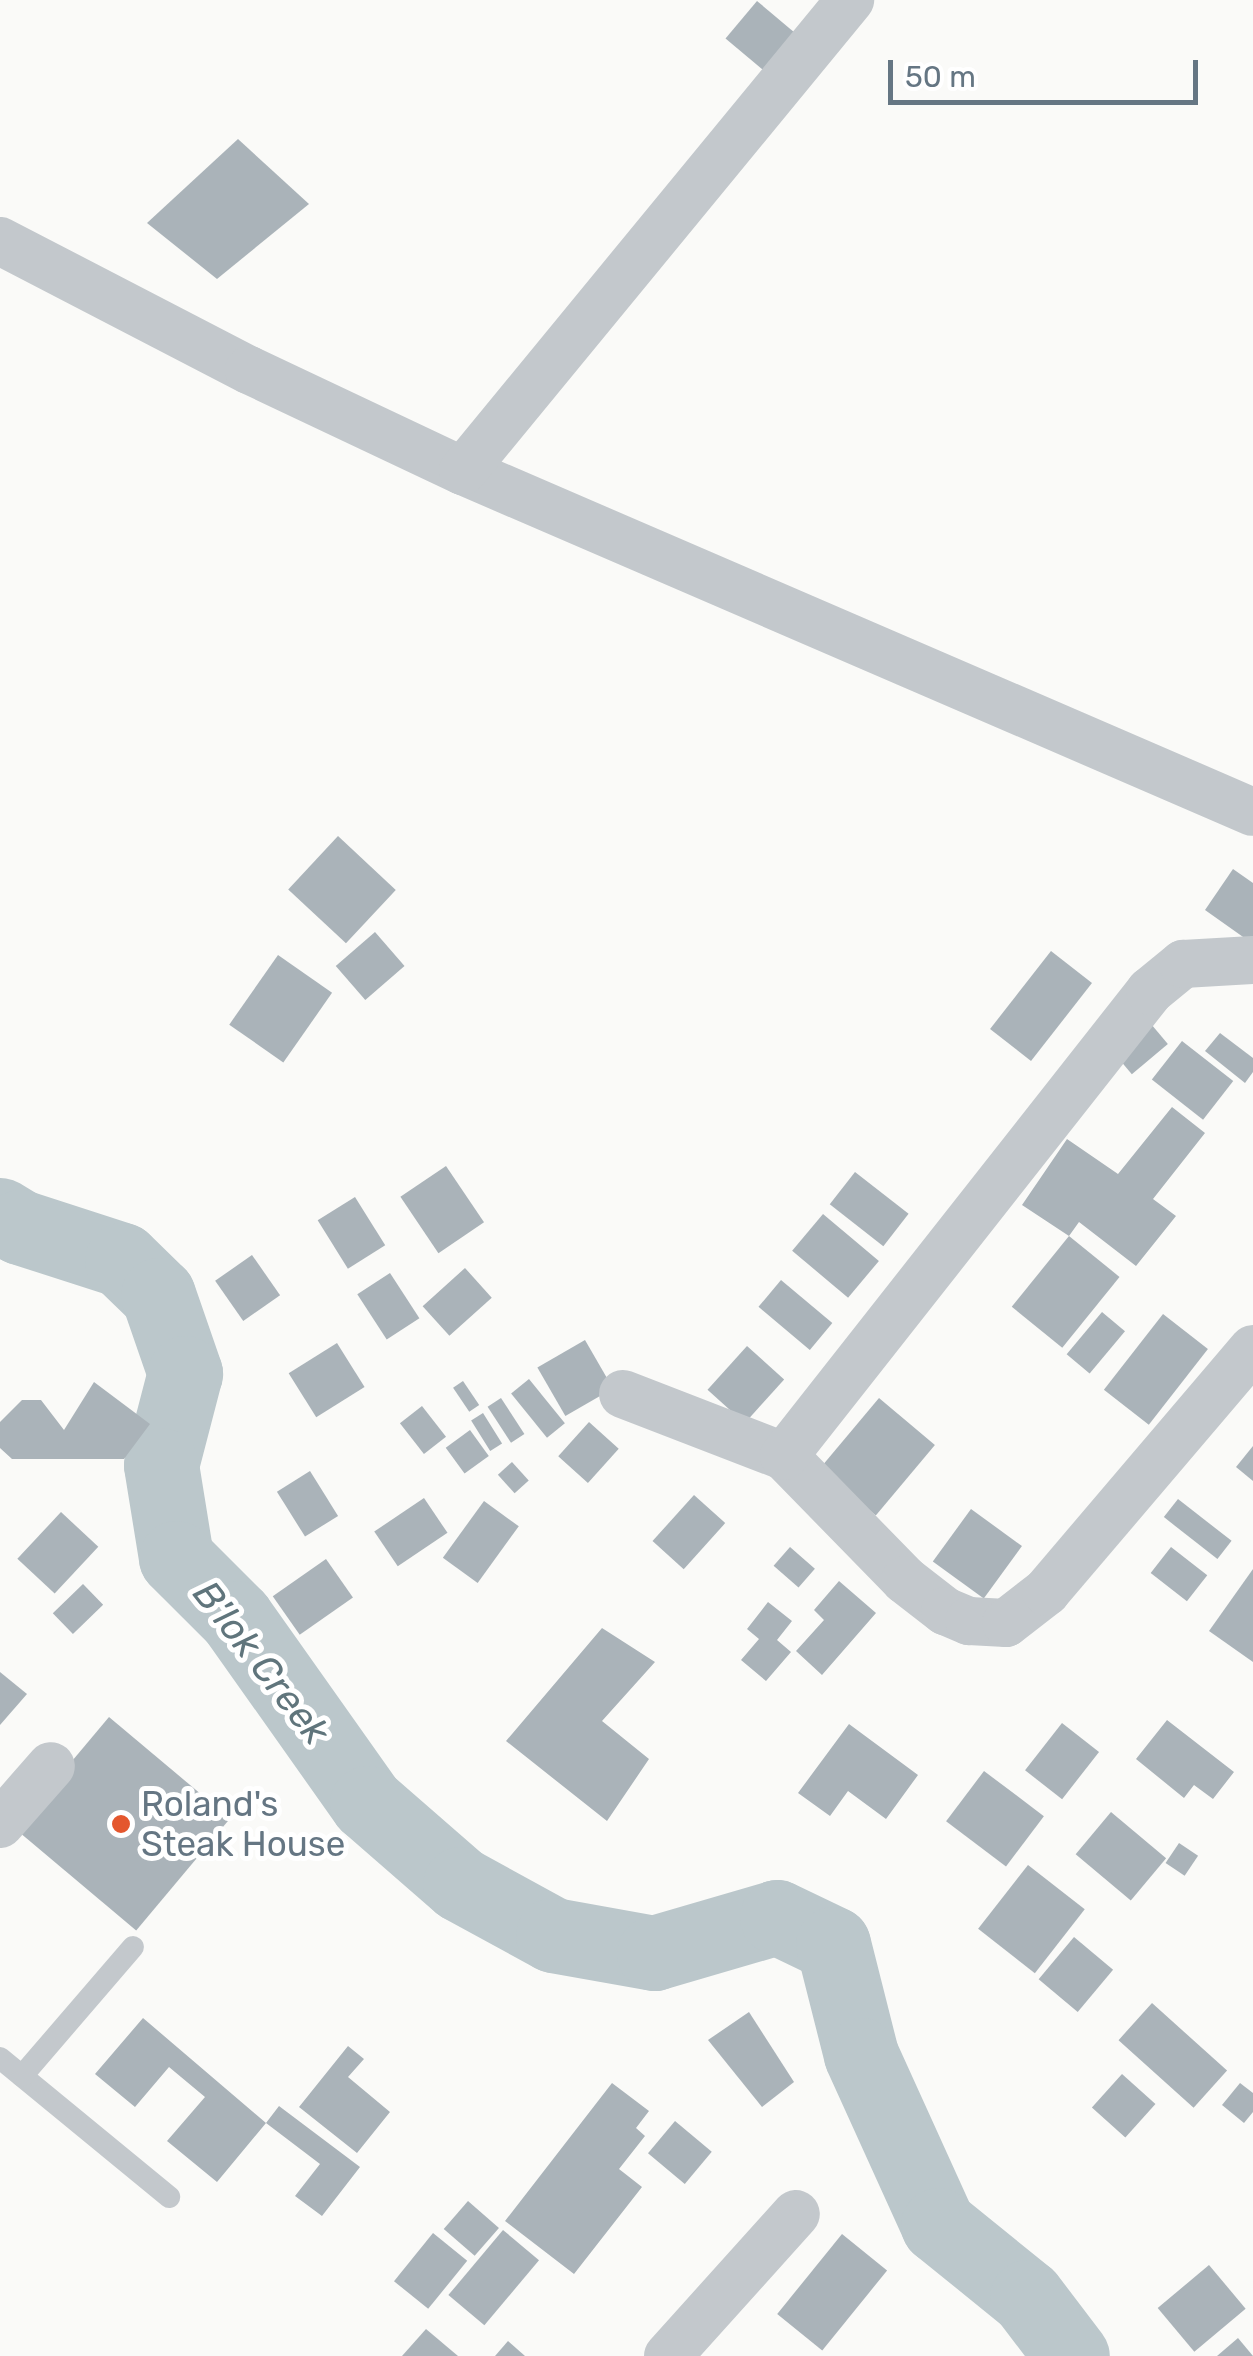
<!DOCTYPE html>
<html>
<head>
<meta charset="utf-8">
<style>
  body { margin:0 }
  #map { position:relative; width:1253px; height:2356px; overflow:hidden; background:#fafaf8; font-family:Rubik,sans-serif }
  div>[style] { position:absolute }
  .river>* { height:75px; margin:-37.5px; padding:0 37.5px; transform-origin:37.5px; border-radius:37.5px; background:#bbc7cb }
  .building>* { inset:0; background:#aab3b9; transform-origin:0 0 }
  .service>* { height:22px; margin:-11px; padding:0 11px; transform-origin:11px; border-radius:11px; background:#c3c8cc }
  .minor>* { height:48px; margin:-24px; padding:0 24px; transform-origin:24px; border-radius:24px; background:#c3c8cc }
  .dots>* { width:28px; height:28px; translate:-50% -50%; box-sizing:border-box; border:5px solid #fff; border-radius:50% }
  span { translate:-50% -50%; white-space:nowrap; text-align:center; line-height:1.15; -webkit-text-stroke:10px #fff; paint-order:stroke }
  .poi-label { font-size:35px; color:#657683 }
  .left { translate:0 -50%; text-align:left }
  .water-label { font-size:38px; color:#60757c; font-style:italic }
  .scale { position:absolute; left:888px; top:60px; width:310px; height:45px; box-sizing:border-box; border:5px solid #657683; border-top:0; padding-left:12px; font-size:30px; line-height:35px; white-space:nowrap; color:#657683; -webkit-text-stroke:8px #fff; paint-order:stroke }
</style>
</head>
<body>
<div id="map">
  <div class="river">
    <div style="left:0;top:1215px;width:23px;rotate:31deg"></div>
    <div style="left:20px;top:1227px;width:107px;rotate:17.9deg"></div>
    <div style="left:122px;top:1260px;width:50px;rotate:44.2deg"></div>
    <div style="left:158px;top:1295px;width:83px;rotate:70.9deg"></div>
    <div style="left:185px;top:1373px;width:95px;rotate:104.6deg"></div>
    <div style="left:161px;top:1465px;width:94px;rotate:80.8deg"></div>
    <div style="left:176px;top:1558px;width:85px;rotate:45deg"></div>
    <div style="left:236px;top:1618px;width:227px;rotate:54.7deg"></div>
    <div style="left:367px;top:1803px;width:123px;rotate:41.1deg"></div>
    <div style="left:460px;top:1884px;width:106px;rotate:28.7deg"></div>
    <div style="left:553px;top:1935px;width:103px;rotate:10.1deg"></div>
    <div style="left:654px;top:1953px;width:128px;rotate:-16.3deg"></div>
    <div style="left:777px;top:1917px;width:62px;rotate:25.7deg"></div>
    <div style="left:833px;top:1944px;width:114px;rotate:75.8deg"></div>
    <div style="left:861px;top:2055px;width:187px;rotate:65.6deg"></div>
    <div style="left:938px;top:2225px;width:114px;rotate:39deg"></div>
    <div style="left:1027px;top:2297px;width:74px;rotate:52.7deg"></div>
  </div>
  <div class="building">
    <div style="left:757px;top:1px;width:52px;height:49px;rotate:40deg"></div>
    <div style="clip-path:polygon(238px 139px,309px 204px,217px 279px,147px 223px)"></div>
    <div style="left:338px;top:836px;width:79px;height:73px;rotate:43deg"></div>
    <div style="clip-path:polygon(1233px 869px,1253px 883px,1253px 944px,1205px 910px)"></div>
    <div style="left:375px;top:932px;width:45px;height:52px;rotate:49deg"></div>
    <div style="left:1051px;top:951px;width:52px;height:99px;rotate:38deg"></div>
    <div style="left:278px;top:955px;width:66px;height:85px;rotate:35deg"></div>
    <div style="left:1146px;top:1018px;width:34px;height:47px;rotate:50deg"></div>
    <div style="clip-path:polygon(1220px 1033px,1253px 1058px,1253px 1072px,1245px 1083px,1205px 1051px)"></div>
    <div style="left:1182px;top:1041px;width:65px;height:49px;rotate:38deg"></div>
    <div style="clip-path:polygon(1172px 1107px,1205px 1133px,1153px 1199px,1176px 1216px,1136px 1266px,1079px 1222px,1069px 1236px,1022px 1205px,1067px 1139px,1118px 1174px)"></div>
    <div style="left:446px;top:1166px;width:68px;height:55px;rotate:56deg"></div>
    <div style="left:855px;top:1172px;width:68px;height:41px;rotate:38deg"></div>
    <div style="left:355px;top:1197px;width:57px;height:44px;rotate:58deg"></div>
    <div style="left:823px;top:1214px;width:73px;height:48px;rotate:40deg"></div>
    <div style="left:1069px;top:1236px;width:65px;height:91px;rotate:39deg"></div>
    <div style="left:252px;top:1255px;width:49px;height:45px;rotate:55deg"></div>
    <div style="left:465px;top:1268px;width:40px;height:57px;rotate:48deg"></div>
    <div style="left:390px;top:1273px;width:54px;height:39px;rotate:57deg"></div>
    <div style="left:781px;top:1280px;width:67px;height:35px;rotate:40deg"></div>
    <div style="left:1102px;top:1312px;width:30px;height:55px;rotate:40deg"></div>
    <div style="left:1163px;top:1314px;width:57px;height:96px;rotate:38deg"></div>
    <div style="left:585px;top:1340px;width:56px;height:55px;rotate:60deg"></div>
    <div style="left:337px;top:1343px;width:52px;height:57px;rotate:58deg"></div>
    <div style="left:747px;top:1346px;width:50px;height:59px;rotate:42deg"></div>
    <div style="left:529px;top:1379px;width:57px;height:23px;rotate:51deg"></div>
    <div style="left:463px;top:1381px;width:29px;height:12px;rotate:56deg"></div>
    <div style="clip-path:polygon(94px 1382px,150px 1424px,124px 1459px,12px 1459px,0 1448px,0 1422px,22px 1400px,41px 1400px,64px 1430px)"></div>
    <div style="left:501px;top:1398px;width:43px;height:16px;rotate:57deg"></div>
    <div style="left:879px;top:1398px;width:73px;height:92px;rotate:40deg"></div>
    <div style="left:422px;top:1406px;width:39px;height:28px;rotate:52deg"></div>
    <div style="left:483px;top:1413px;width:36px;height:14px;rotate:58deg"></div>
    <div style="left:589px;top:1422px;width:40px;height:46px;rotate:42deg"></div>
    <div style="left:470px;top:1430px;width:32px;height:30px;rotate:54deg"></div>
    <div style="clip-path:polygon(1253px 1446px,1253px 1481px,1236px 1467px)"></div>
    <div style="left:512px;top:1462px;width:25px;height:19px;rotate:48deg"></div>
    <div style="left:310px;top:1471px;width:53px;height:39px;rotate:58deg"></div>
    <div style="left:694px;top:1495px;width:42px;height:62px;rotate:42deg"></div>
    <div style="left:424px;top:1498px;width:42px;height:60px;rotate:56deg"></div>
    <div style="left:1178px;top:1499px;width:68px;height:23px;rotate:38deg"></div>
    <div style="left:484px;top:1501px;width:43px;height:70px;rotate:36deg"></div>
    <div style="left:971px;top:1509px;width:63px;height:65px;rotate:36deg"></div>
    <div style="left:61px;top:1512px;width:51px;height:64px;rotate:43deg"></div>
    <div style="left:790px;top:1547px;width:33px;height:25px;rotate:41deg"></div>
    <div style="left:1171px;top:1547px;width:46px;height:33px;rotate:38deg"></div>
    <div style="left:326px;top:1559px;width:47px;height:65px;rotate:55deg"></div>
    <div style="clip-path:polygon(1253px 1569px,1253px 1662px,1209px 1631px)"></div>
    <div style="clip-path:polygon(839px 1581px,876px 1613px,822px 1675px,796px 1651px,824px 1620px,814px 1610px)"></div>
    <div style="left:83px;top:1584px;width:29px;height:42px;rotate:46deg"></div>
    <div style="clip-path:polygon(768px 1602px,792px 1621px,777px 1640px,791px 1652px,766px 1681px,741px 1660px,759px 1639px,747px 1629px)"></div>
    <div style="clip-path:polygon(602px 1628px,655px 1662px,602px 1721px,649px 1759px,607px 1821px,506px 1741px)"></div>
    <div style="clip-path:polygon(0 1672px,27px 1694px,0 1725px)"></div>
    <div style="left:109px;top:1717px;width:158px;height:146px;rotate:40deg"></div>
    <div style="clip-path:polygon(1167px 1720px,1234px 1772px,1213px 1799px,1194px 1785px,1184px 1798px,1136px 1759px)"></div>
    <div style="left:1062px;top:1723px;width:47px;height:60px;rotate:38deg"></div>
    <div style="clip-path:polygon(849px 1724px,918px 1775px,886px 1819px,848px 1791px,830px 1816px,798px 1793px)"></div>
    <div style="left:984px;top:1771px;width:75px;height:63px;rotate:37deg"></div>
    <div style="left:1111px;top:1812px;width:72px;height:55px;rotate:40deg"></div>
    <div style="left:1179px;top:1843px;width:23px;height:24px;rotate:34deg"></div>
    <div style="left:1028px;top:1865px;width:72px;height:81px;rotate:38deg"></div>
    <div style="left:1074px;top:1937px;width:51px;height:55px;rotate:40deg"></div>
    <div style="left:1152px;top:2003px;width:101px;height:50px;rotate:42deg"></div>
    <div style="clip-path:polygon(749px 2012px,794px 2082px,762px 2107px,708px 2040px)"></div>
    <div style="clip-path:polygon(143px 2018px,266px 2123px,217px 2182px,167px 2141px,205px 2097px,169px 2067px,135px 2107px,95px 2074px)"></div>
    <div style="clip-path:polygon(348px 2046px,364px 2059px,348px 2077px,390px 2112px,357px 2153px,299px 2107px)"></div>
    <div style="left:1122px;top:2074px;width:45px;height:45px;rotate:42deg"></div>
    <div style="clip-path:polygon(612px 2083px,649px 2111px,636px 2128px,645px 2136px,619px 2169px,642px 2187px,574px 2274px,505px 2221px)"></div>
    <div style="clip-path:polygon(1240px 2083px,1253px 2093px,1253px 2112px,1244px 2123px,1222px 2105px)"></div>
    <div style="clip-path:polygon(279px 2106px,360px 2167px,322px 2216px,295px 2196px,320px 2164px,266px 2123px)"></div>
    <div style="left:675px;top:2121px;width:48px;height:42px;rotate:40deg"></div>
    <div style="left:468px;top:2201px;width:41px;height:37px;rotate:41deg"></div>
    <div style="left:503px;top:2230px;width:47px;height:85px;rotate:40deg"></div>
    <div style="left:433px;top:2233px;width:44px;height:62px;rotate:39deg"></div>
    <div style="left:842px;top:2234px;width:58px;height:103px;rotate:39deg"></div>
    <div style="left:1209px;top:2265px;width:57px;height:67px;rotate:50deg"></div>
    <div style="clip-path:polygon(426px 2329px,458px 2356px,402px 2356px)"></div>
    <div style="clip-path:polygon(1238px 2338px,1253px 2356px,1217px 2356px)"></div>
    <div style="clip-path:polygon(508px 2341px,525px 2356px,495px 2356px)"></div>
  </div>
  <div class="service">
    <div style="left:0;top:2058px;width:219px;rotate:39.4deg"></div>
    <div style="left:22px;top:2076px;width:170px;rotate:-49.3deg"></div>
  </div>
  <div class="minor">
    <div style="left:0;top:241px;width:280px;rotate:27.4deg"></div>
    <div style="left:249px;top:370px;width:237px;rotate:25.3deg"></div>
    <div style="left:463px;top:471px;width:860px;rotate:23.35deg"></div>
    <div style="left:463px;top:471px;width:610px;rotate:-50.59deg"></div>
    <div style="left:623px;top:1394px;width:173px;rotate:21.1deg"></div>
    <div style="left:784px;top:1456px;width:173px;rotate:45.7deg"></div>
    <div style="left:905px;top:1580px;width:51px;rotate:37.8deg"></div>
    <div style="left:945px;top:1611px;width:26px;rotate:23deg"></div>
    <div style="left:969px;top:1621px;width:37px;rotate:3deg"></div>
    <div style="left:1006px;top:1623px;width:51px;rotate:-37.8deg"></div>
    <div style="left:1046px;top:1592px;width:319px;rotate:-49.6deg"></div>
    <div style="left:784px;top:1456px;width:592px;rotate:-51.79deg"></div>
    <div style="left:1150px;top:991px;width:43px;rotate:-39.3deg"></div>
    <div style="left:1183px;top:964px;width:70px;rotate:-3.3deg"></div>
    <div style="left:0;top:1824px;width:77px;rotate:-48.7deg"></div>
    <div style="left:668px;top:2356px;width:191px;rotate:-48deg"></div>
  </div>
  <div class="dots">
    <div style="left:121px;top:1824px;background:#e4572e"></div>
  </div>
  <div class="poi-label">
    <span class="left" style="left:141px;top:1824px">Roland's<br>Steak House</span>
  </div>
  <div class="water-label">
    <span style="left:261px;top:1663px;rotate:52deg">B'lok Creek</span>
  </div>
  <div class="scale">50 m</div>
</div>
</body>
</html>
